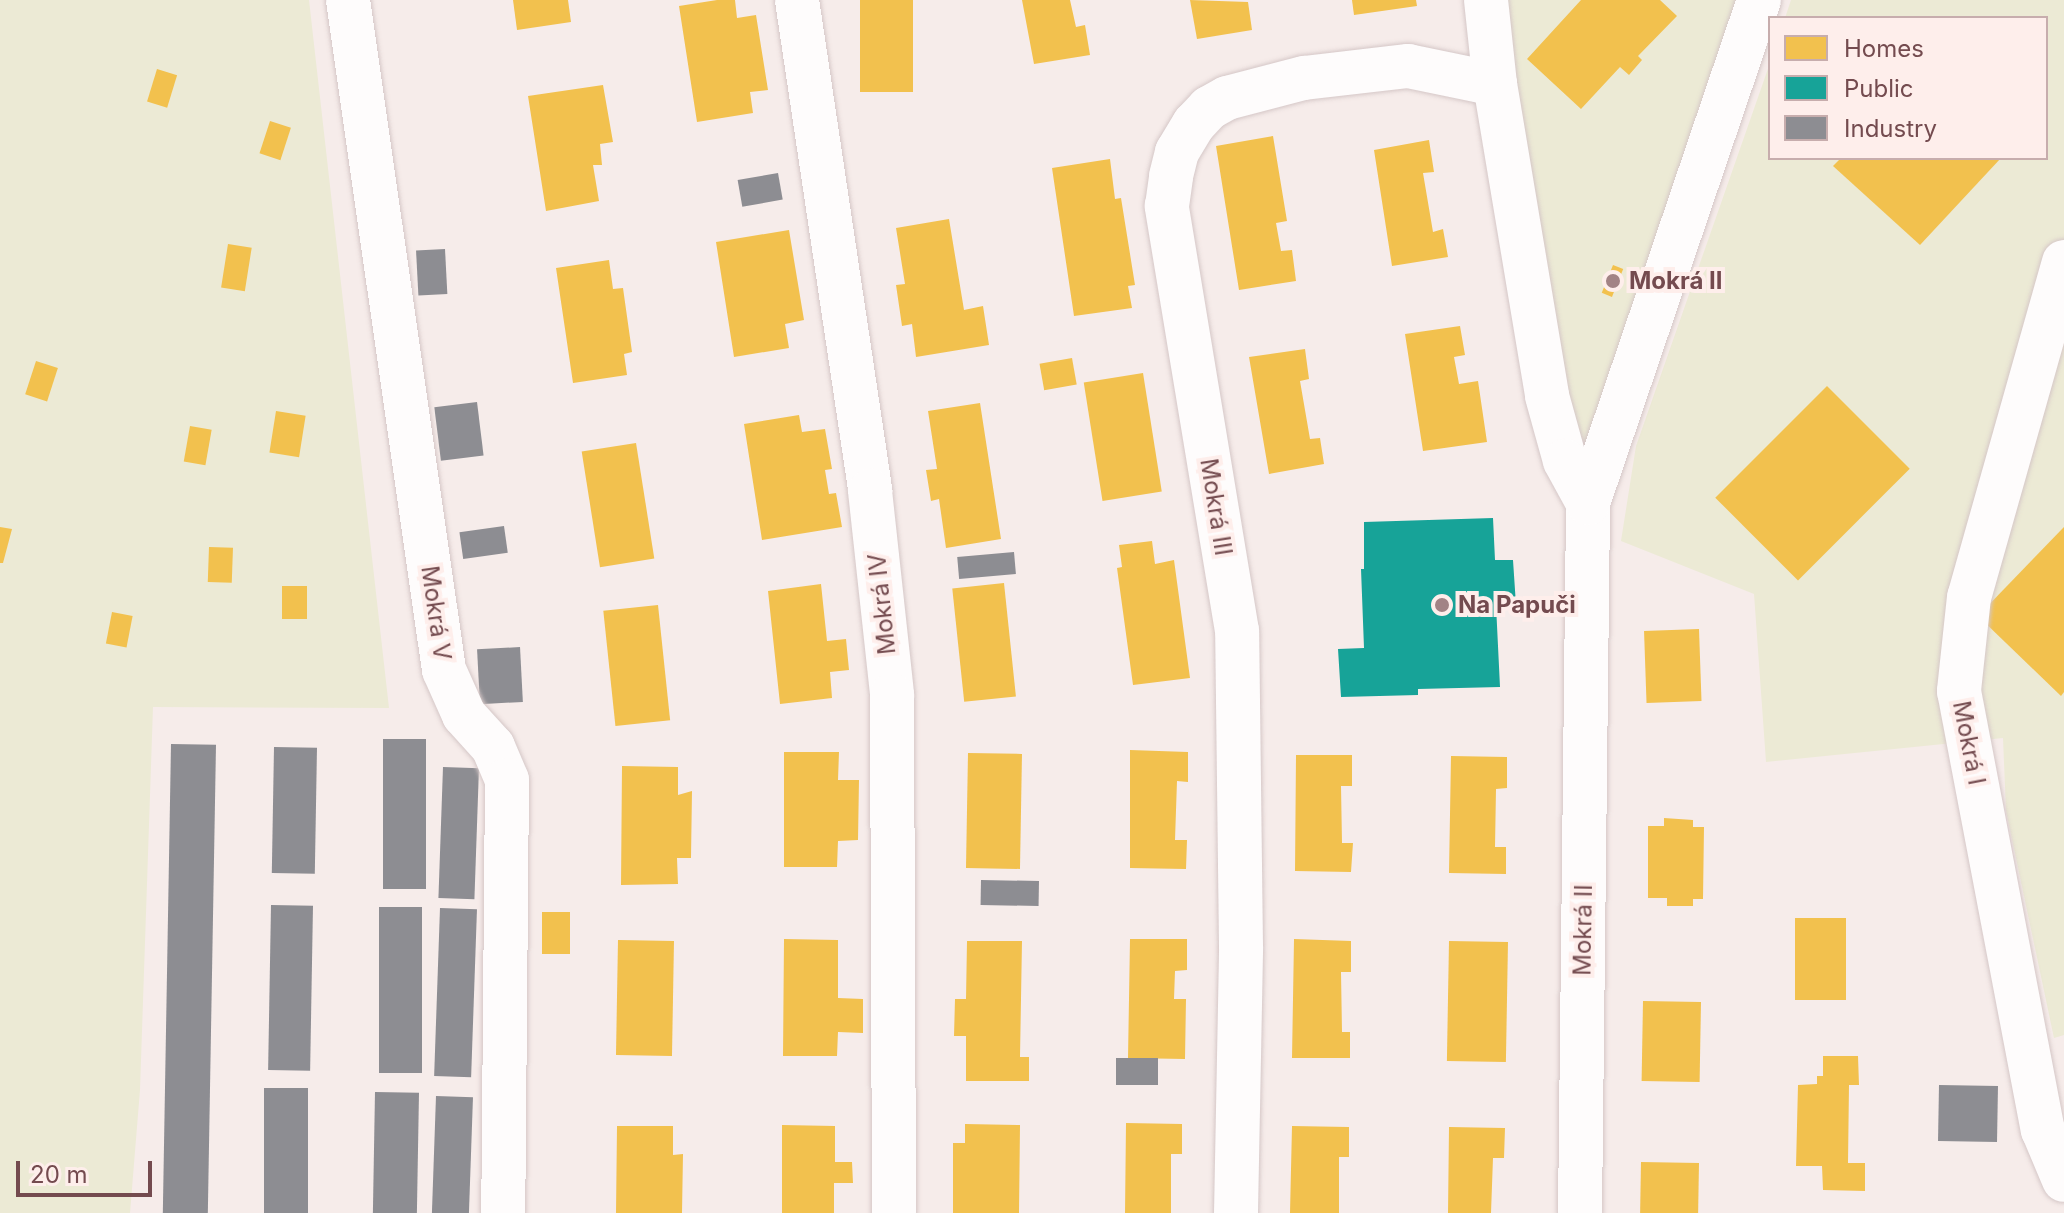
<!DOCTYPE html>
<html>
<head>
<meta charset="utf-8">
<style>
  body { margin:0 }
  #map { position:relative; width:2064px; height:1213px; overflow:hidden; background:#f6ecea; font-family:Inter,sans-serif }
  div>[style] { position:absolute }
  .green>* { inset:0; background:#ecead5 }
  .homes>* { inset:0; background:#f2c14e; transform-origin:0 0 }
  .public>* { inset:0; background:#17a398 }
  .industry>* { inset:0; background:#8d8d92; transform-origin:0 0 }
  .roads { filter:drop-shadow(0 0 2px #d5c7c7) drop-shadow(0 0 2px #d5c7c7) }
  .minor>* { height:44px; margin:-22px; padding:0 22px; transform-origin:22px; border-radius:22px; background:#fefcfc }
  .dots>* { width:22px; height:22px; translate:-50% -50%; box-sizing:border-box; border:4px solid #feeeeb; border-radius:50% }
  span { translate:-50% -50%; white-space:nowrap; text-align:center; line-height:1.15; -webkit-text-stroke:8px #feeeeb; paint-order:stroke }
  .poi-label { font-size:24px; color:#744b4f; font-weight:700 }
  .left { translate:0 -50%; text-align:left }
  .street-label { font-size:24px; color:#744b4f }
  .legend { position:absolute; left:1768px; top:16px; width:280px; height:144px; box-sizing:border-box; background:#feeeeb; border:2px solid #c7adad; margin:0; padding:10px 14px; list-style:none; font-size:24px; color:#744b4f }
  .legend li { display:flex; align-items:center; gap:16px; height:40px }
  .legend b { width:40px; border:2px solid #c7adad }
  .scale { position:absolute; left:16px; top:1161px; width:136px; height:36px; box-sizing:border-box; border:4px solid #744b4f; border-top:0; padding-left:10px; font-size:24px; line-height:28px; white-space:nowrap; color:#744b4f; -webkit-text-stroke:6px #feeeeb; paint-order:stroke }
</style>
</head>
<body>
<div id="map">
  <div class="green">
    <div style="clip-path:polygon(0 0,309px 0,389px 708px,153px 707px,140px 1090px,130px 1213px,0 1213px)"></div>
    <div style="clip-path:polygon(1505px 0,1740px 0,1587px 442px,1572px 436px,1545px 296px)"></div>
    <div style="clip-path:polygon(1791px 0,2064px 0,2064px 1035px,2054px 1038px,2006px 811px,2003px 738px,1766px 762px,1754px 594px,1621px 541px,1636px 446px,1770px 63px,1770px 158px,2046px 158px,2046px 18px,1785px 18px)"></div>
  </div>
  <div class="homes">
    <div style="clip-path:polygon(513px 0,568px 0,571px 22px,517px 30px)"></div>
    <div style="clip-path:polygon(717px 0,735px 0,737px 18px,756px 15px,768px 90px,750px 92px,753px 113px,697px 122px,679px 6px)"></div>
    <div style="left:860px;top:0;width:53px;height:92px"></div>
    <div style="clip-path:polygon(1022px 0,1070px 0,1076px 27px,1085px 25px,1090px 55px,1034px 64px)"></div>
    <div style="clip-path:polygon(1190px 0,1248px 2px,1252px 30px,1197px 39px)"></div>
    <div style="clip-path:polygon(1352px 0,1416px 0,1417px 6px,1354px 15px)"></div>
    <div style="clip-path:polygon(1581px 0,1660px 0,1677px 16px,1638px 56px,1642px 60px,1629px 75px,1620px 67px,1581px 109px,1527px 59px)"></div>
    <div style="left:157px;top:69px;width:21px;height:34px;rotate:17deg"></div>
    <div style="clip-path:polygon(603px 85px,613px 142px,600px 144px,602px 165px,593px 165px,599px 201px,546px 211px,528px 96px)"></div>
    <div style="left:270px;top:121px;width:22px;height:34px;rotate:18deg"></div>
    <div style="clip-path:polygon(1273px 136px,1287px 221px,1276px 223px,1281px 251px,1292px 250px,1296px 281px,1239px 290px,1216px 146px)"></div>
    <div style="clip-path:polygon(1429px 140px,1434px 172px,1423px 173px,1433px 232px,1443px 229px,1448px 257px,1392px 266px,1374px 150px)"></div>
    <div style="clip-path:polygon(1841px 158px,2001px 158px,1920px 245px,1833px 166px)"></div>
    <div style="clip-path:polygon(1110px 159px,1115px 199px,1121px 198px,1135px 285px,1128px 286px,1132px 308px,1074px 316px,1052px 168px)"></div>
    <div style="clip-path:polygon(949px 219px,964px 310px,983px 306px,989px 345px,916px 357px,912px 324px,902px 326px,896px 285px,905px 284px,896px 228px)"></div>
    <div style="clip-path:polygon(789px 230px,804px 320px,785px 324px,789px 348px,734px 357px,716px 242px)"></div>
    <div style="left:228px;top:244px;width:24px;height:44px;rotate:9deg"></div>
    <div style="clip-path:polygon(609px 260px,613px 289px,623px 288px,632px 352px,624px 354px,627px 375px,573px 383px,556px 268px)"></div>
    <div style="left:1613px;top:265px;width:11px;height:30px;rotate:22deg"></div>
    <div style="clip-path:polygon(1460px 326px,1465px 355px,1454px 357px,1459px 384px,1478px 381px,1487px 442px,1423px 451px,1405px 334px)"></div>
    <div style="clip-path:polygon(1305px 349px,1309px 379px,1300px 381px,1310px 439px,1320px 438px,1324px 464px,1269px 474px,1249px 357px)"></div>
    <div style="left:1072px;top:358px;width:27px;height:33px;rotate:80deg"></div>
    <div style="left:36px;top:361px;width:23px;height:35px;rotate:18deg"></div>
    <div style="left:1143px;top:373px;width:120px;height:60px;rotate:81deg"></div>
    <div style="left:1827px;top:386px;width:117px;height:158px;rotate:45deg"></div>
    <div style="clip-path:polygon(980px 403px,1001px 539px,946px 548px,939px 499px,931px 501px,926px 470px,937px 469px,928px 411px)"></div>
    <div style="left:276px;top:411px;width:30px;height:42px;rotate:9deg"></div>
    <div style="clip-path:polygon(799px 415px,802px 432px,825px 429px,832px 469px,825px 470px,829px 494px,836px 493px,842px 527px,762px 540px,744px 424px)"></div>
    <div style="left:190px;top:426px;width:22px;height:36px;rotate:10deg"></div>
    <div style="left:636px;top:443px;width:117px;height:55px;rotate:81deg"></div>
    <div style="clip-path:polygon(0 527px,12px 529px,3px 563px,0 563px)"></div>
    <div style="clip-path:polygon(2064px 527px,2064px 692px,2061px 696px,1978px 616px)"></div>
    <div style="clip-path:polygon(1152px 541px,1155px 564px,1174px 560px,1190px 678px,1133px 685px,1117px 568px,1122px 567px,1119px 545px)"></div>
    <div style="left:209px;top:547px;width:24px;height:35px;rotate:2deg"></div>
    <div style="left:1004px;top:583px;width:114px;height:52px;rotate:84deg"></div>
    <div style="clip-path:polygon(821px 584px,827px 641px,846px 639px,849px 670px,830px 672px,832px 698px,780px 704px,768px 591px)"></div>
    <div style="left:282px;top:586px;width:25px;height:33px"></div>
    <div style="left:658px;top:605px;width:116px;height:55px;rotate:84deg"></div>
    <div style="left:112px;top:612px;width:21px;height:32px;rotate:11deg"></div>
    <div style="left:1699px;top:629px;width:72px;height:55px;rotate:88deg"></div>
    <div style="clip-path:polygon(1130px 750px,1188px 752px,1188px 782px,1177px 781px,1175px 840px,1187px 840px,1186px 869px,1130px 868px)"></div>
    <div style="clip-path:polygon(784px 752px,839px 752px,838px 780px,859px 780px,858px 840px,838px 841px,837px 867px,784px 867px)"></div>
    <div style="left:968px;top:753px;width:54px;height:115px;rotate:1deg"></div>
    <div style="clip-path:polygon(1296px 755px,1352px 755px,1352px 786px,1341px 786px,1342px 843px,1353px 843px,1351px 872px,1295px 871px)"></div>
    <div style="clip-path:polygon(1451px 756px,1507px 757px,1507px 788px,1496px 789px,1495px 847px,1506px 847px,1506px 874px,1449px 873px)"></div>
    <div style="clip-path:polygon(622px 766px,678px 767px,678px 795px,692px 791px,691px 858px,677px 858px,678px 884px,621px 885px)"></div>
    <div style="clip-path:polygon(1664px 818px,1693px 820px,1693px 827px,1704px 827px,1703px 899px,1693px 899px,1693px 906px,1667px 906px,1667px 898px,1648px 898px,1648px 826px,1664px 826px)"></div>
    <div style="left:542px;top:912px;width:28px;height:42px"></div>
    <div style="left:1795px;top:918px;width:51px;height:82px"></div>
    <div style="clip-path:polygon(784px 939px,838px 940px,838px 998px,863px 999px,863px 1033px,838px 1032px,837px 1056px,783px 1056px)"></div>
    <div style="clip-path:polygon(1130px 939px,1187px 939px,1187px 970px,1175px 971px,1174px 999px,1186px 999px,1185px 1059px,1128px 1058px)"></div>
    <div style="clip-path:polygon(1294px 939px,1351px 941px,1351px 972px,1341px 972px,1342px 1032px,1350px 1032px,1350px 1058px,1292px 1058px)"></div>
    <div style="left:618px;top:940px;width:56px;height:115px;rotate:1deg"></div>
    <div style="clip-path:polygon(967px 941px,1022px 941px,1020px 1057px,1029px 1057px,1029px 1081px,966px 1081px,966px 1036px,954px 1036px,955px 999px,966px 999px)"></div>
    <div style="left:1449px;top:941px;width:59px;height:120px;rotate:1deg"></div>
    <div style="left:1643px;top:1001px;width:58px;height:80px;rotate:1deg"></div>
    <div style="clip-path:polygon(1823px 1056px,1858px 1056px,1859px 1085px,1849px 1085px,1848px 1163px,1865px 1163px,1865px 1191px,1823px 1190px,1822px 1166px,1796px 1166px,1798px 1085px,1817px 1084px,1817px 1076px,1823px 1076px)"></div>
    <div style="clip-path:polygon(1126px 1123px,1182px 1124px,1182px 1154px,1171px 1154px,1171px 1213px,1125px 1213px)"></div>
    <div style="clip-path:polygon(965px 1124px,1020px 1125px,1019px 1213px,953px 1213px,953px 1143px,965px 1143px)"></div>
    <div style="clip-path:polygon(782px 1125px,835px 1126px,835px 1162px,852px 1162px,853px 1183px,834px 1183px,834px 1213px,782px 1213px)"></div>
    <div style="clip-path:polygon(617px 1126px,673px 1126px,673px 1155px,683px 1154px,682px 1213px,616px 1213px)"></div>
    <div style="clip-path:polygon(1292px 1126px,1349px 1127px,1349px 1157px,1339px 1157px,1339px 1213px,1290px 1213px)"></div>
    <div style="clip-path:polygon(1449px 1127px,1505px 1128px,1504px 1158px,1493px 1158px,1491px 1213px,1448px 1213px)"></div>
    <div style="left:1641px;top:1162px;width:58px;height:51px;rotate:1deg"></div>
  </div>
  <div class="public">
    <div style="clip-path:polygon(1493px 518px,1495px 560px,1513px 560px,1516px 605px,1496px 605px,1500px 687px,1418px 689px,1418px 695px,1341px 697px,1338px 649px,1364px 648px,1361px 569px,1364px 569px,1364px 522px)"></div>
  </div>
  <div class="industry">
    <div style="left:778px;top:173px;width:27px;height:41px;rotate:80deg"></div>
    <div style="left:445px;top:249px;width:45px;height:29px;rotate:87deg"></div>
    <div style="left:477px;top:402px;width:54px;height:43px;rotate:83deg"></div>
    <div style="left:504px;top:526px;width:27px;height:45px;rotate:82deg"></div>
    <div style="left:1014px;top:552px;width:22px;height:57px;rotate:85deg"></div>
    <div style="left:520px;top:647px;width:55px;height:43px;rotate:87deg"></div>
    <div style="left:383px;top:739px;width:43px;height:150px"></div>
    <div style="left:171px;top:744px;width:45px;height:469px;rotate:1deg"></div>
    <div style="left:274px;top:747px;width:43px;height:126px;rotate:1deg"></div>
    <div style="left:443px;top:767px;width:36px;height:131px;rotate:2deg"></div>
    <div style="left:981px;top:880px;width:58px;height:25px;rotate:1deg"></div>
    <div style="left:271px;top:905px;width:42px;height:165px;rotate:1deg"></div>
    <div style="left:379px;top:907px;width:43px;height:166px"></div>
    <div style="left:440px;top:908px;width:37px;height:168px;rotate:2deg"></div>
    <div style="left:1116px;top:1058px;width:42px;height:27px"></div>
    <div style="left:1939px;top:1085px;width:59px;height:56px;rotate:1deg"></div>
    <div style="left:264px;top:1088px;width:44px;height:125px"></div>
    <div style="left:375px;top:1092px;width:44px;height:121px;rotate:1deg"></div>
    <div style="left:436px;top:1096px;width:37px;height:117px;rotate:2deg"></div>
  </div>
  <div class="roads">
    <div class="minor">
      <div style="left:348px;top:0;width:677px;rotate:81.85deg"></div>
      <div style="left:444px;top:670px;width:49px;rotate:66deg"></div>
      <div style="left:464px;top:715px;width:43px;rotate:47.8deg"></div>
      <div style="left:493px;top:747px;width:36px;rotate:67deg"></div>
      <div style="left:507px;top:780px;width:433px;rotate:90.5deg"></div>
      <div style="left:797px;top:0;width:496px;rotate:81.5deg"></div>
      <div style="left:870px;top:491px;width:205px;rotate:83.8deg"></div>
      <div style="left:892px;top:695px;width:518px;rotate:89.78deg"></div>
      <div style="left:1486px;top:0;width:84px;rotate:83.9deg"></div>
      <div style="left:1495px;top:84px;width:316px;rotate:80.5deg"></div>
      <div style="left:1547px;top:396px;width:67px;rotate:74.5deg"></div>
      <div style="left:1565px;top:461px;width:48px;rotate:61.3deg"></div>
      <div style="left:2064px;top:262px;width:348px;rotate:105.8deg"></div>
      <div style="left:1969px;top:597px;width:95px;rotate:96.1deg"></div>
      <div style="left:1959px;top:691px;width:447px;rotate:79.2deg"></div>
      <div style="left:2043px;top:1130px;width:54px;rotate:67.2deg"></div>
      <div style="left:1236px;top:1213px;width:266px;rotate:-88.9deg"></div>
      <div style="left:1241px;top:947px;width:316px;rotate:-90.7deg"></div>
      <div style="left:1237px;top:631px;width:431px;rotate:-99.4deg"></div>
      <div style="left:1167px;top:206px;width:30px;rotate:-82deg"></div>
      <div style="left:1171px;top:176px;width:25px;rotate:-76deg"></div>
      <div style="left:1177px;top:152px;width:33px;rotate:-59deg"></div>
      <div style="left:1194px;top:124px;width:22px;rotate:-47deg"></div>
      <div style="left:1209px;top:108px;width:21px;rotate:-29deg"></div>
      <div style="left:1227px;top:98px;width:80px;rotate:-14.6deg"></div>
      <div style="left:1304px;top:78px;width:105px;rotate:-6.6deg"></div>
      <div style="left:1408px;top:66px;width:89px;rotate:11.7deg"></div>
      <div style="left:1580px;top:1213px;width:710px;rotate:-89.35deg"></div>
      <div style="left:1588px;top:503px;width:531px;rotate:-71.22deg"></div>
    </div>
  </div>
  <div class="dots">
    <div style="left:1613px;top:281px;background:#a28385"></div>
    <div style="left:1442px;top:605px;background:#a28385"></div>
  </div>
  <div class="poi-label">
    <span class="left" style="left:1629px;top:281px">Mokrá II</span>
    <span class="left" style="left:1458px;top:605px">Na Papuči</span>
  </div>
  <div class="street-label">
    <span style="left:1216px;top:507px;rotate:81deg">Mokrá III</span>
    <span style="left:882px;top:604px;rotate:-96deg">Mokrá IV</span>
    <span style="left:436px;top:613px;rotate:82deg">Mokrá V</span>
    <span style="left:1969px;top:743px;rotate:79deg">Mokrá I</span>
    <span style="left:1583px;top:930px;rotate:-89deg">Mokrá II</span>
  </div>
  <ul class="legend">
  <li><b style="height:22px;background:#f2c14e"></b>Homes</li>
  <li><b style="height:22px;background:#17a398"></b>Public</li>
  <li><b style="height:22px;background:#8d8d92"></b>Industry</li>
  </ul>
  <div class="scale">20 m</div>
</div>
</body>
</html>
